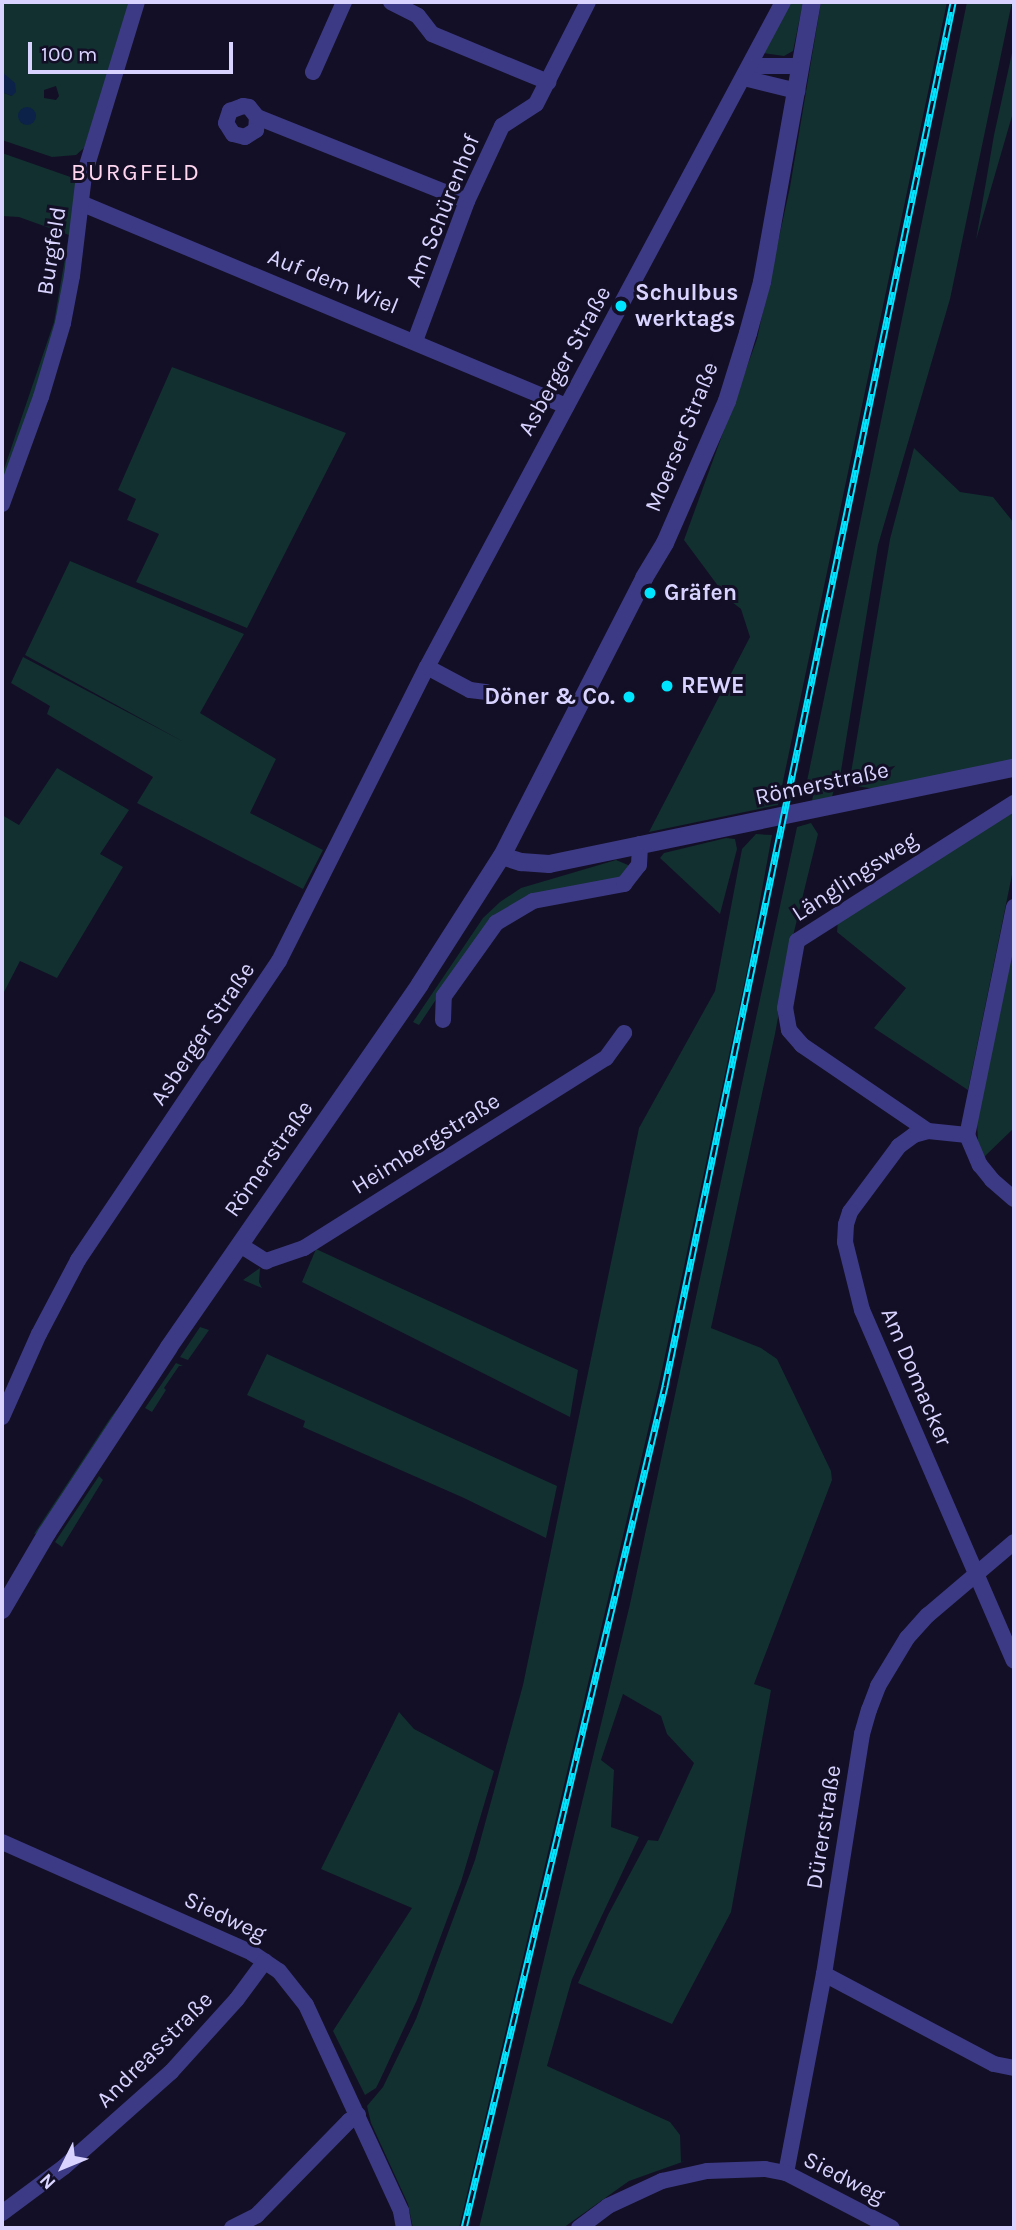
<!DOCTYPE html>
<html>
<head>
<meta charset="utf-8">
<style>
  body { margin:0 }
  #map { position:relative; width:1016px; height:2230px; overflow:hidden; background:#130f26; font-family:Karla,sans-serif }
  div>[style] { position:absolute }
  .green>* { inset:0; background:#12302f }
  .water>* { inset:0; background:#0c2248 }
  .round { border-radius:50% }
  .minor>* { height:16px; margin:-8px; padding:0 8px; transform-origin:8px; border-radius:8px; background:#3d3a85 }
  .tertiary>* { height:18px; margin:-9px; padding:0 9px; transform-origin:9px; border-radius:9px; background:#3d3a85 }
  .rail>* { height:7px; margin-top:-3.5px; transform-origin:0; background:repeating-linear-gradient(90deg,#130f26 0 13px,#00e5ff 0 26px); box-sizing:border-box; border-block:2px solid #00e5ff }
  .dots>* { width:19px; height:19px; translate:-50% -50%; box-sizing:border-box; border:4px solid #130f26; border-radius:50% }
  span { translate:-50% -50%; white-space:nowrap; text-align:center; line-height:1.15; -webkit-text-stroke:6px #130f26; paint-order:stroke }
  .street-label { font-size:23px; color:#d9d4ff }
  .poi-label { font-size:23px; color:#d9d4ff; font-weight:700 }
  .left { translate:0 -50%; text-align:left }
  .right { translate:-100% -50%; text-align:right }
  .neighbourhood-label { font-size:24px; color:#ffd6f0; letter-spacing:2px }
  .frame { position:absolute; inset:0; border:4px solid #d9d4ff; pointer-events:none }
  .north { position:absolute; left:28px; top:2132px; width:70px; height:70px; -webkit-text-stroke:5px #130f26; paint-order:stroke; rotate:227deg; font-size:19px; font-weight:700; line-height:28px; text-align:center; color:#d9d4ff }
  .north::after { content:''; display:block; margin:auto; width:24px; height:32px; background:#d9d4ff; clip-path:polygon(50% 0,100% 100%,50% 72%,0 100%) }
  .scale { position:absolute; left:28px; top:42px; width:205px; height:32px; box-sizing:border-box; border:4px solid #d9d4ff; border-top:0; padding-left:9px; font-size:21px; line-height:24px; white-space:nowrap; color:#d9d4ff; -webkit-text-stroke:5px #130f26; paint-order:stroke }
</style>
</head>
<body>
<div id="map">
  <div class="green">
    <div style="clip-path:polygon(evenodd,2px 2px,132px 2px,84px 148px,76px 155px,52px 157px,2px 140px,2px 92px,12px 96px,2px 72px,2px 2px,56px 86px,59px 96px,56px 100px,44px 98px,44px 90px,56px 86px)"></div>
    <div style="clip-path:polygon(788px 2px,803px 2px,793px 51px,784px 56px,763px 53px)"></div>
    <div style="clip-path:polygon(821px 2px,947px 2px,778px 805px,649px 832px,750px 637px,741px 609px,727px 598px,684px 540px,757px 339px,790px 187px)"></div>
    <div style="clip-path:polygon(967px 2px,1012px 2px,950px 299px,878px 545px,839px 783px,835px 785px,832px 797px,812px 801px,815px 785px,806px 786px)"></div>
    <div style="clip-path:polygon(1014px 44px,1014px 109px,976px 240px,994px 135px)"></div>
    <div style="clip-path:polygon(2px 153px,79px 180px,58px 325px,2px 489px,2px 475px,54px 322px,69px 235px,19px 217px,2px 216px)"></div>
    <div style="clip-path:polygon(172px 367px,346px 433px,247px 628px,136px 582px,159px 534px,127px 520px,136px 499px,118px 490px)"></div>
    <div style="clip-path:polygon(914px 448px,960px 492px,993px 497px,1014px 523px,1014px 761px,876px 789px,849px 785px,890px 539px)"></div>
    <div style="clip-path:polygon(70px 561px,244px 634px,200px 713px,276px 759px,250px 813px,323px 850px,303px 889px,137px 803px,153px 777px,47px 714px,50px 706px,11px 683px,23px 657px,184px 742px,25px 655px)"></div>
    <div style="clip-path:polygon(57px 768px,129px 810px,100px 854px,123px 867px,57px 978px,20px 961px,2px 996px,2px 815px,19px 825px)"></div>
    <div style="clip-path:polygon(1014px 809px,1014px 865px,968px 1090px,874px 1028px,906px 988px,837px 932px,838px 920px)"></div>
    <div style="clip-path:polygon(811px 823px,818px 834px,792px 940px,775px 1034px,711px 1328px,761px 1348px,777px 1359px,831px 1471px,832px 1480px,754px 1684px,771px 1690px,731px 1912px,672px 2024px,578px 1983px,608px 1915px,648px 1840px,658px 1841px,694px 1763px,667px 1734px,661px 1716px,623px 1694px,601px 1760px,614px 1770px,611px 1827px,639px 1837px,572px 1979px,547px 2066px,670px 2122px,680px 2135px,681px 2162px,685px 2161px,629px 2181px,563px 2228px,479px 2228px,630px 1604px,797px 827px)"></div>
    <div style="clip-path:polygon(756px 834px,772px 835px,749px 961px,659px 1384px,459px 2228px,413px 2228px,408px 2204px,371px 2123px,367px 2106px,383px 2087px,416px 2019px,475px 1860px,523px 1685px,639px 1128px,715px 991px,742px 849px)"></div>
    <div style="clip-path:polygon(726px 838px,735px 839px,737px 849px,720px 914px,660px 858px,664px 853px)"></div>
    <div style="clip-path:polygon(616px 860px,628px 865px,629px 872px,623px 878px,516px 903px,439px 995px,419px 1025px,413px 1022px,483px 918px,500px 902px,521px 888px)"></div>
    <div style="clip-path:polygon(1014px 935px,1014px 1128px,984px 1157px,978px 1142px,977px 1122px)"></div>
    <div style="clip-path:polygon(316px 1249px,578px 1370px,570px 1417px,302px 1282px)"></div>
    <div style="clip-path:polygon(260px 1268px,259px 1282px,262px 1288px,243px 1280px)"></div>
    <div style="clip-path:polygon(200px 1327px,209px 1330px,188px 1360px,180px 1357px)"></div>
    <div style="clip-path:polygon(267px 1354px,557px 1486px,546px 1538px,464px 1498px,303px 1427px,305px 1421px,247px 1395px)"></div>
    <div style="clip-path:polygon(176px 1363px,183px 1366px,179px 1366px,164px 1388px,166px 1390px,152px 1412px,145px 1408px)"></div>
    <div style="clip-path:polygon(137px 1384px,38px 1533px,34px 1534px,111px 1417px)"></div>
    <div style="clip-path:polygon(99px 1476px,103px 1480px,62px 1547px,55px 1542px)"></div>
    <div style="clip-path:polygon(399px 1712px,414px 1729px,494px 1771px,461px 1882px,417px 2000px,380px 2080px,376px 2088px,365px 2095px,333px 2031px,412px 1908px,321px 1869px)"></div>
  </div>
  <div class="water">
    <div style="clip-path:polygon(2px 72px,15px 83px,16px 92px,12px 96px,2px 92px)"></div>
    <div class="round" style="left:18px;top:107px;width:18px;height:18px"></div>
  </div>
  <div class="minor">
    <div style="left:391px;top:2px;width:30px;rotate:27deg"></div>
    <div style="left:418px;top:16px;width:23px;rotate:52deg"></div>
    <div style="left:432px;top:34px;width:126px;rotate:22.5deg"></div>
    <div style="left:751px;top:66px;width:50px"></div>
    <div style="left:313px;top:72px;width:77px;rotate:-66.1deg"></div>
    <div style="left:744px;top:78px;width:55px;rotate:13.8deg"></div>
    <div style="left:257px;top:117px;width:13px;rotate:94deg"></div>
    <div style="left:256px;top:130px;width:13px;rotate:148deg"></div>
    <div style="left:245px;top:137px;width:12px;rotate:-166deg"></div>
    <div style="left:233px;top:134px;width:13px;rotate:-122deg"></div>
    <div style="left:226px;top:123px;width:13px;rotate:-72deg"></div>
    <div style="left:230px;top:111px;width:14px;rotate:-21deg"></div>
    <div style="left:243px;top:106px;width:6px;rotate:9deg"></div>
    <div style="left:249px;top:107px;width:13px;rotate:51deg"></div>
    <div style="left:257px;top:117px;width:226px;rotate:21.8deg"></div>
    <div style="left:83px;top:204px;width:524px;rotate:22.7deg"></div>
    <div style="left:415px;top:341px;width:149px;rotate:-69.6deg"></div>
    <div style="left:467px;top:201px;width:83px;rotate:-65deg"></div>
    <div style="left:502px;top:126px;width:40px;rotate:-32.9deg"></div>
    <div style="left:536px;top:104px;width:114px;rotate:-63deg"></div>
    <div style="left:2px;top:504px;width:114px;rotate:-70deg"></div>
    <div style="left:41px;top:397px;width:77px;rotate:-73.4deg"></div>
    <div style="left:63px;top:323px;width:48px;rotate:-79.2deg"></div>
    <div style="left:72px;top:276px;width:102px;rotate:-83.2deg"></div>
    <div style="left:84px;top:175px;width:181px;rotate:-73deg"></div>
    <div style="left:427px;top:667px;width:49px;rotate:28.1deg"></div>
    <div style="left:470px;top:690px;width:17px;rotate:7deg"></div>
    <div style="left:1014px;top:907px;width:233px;rotate:101.6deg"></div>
    <div style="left:967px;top:1135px;width:33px;rotate:67deg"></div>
    <div style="left:980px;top:1165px;width:19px;rotate:51deg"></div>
    <div style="left:992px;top:1180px;width:29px;rotate:41deg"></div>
    <div style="left:443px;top:1020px;width:24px;rotate:-88deg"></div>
    <div style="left:444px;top:996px;width:90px;rotate:-54.5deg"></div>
    <div style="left:496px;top:923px;width:43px;rotate:-30.7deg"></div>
    <div style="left:533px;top:901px;width:93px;rotate:-10.6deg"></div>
    <div style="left:624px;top:884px;width:24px;rotate:-52deg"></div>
    <div style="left:639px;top:865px;width:21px;rotate:-87deg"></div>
    <div style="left:928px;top:1131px;width:15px;rotate:164deg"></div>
    <div style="left:914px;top:1135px;width:19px;rotate:144deg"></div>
    <div style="left:899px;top:1146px;width:82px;rotate:126.6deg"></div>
    <div style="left:850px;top:1212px;width:13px;rotate:108deg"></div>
    <div style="left:846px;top:1224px;width:18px;rotate:93deg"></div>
    <div style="left:845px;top:1242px;width:70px;rotate:76deg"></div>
    <div style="left:862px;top:1310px;width:382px;rotate:66.6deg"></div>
    <div style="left:967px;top:1135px;width:39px;rotate:-174deg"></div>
    <div style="left:928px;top:1131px;width:153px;rotate:-145.7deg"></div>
    <div style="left:802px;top:1045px;width:20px;rotate:-131deg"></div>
    <div style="left:789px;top:1030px;width:22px;rotate:-100deg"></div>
    <div style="left:785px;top:1008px;width:68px;rotate:-79.8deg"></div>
    <div style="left:797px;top:941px;width:257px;rotate:-32.5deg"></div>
    <div style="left:240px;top:1245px;width:31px;rotate:32deg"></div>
    <div style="left:266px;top:1261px;width:40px;rotate:-18.9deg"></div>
    <div style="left:304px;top:1248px;width:357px;rotate:-32.2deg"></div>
    <div style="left:606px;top:1058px;width:31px;rotate:-54deg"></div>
    <div style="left:2px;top:1417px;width:91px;rotate:-66deg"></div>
    <div style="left:39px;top:1334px;width:84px;rotate:-62.2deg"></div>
    <div style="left:78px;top:1260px;width:360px;rotate:-56.1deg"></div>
    <div style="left:279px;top:961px;width:329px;rotate:-63.3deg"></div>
    <div style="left:427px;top:667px;width:754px;rotate:-61.84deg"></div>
    <div style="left:2px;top:1842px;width:274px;rotate:23.9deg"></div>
    <div style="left:252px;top:1953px;width:32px;rotate:34deg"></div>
    <div style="left:279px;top:1971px;width:43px;rotate:51.5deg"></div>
    <div style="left:306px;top:2005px;width:227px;rotate:65.2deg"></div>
    <div style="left:401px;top:2211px;width:17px;rotate:80deg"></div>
    <div style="left:824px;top:1974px;width:192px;rotate:27.9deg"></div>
    <div style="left:994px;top:2064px;width:20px;rotate:11deg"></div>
    <div style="left:786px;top:2173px;width:203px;rotate:-79.2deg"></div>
    <div style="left:824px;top:1974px;width:243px;rotate:-81deg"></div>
    <div style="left:862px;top:1734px;width:25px;rotate:-74deg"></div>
    <div style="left:869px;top:1710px;width:26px;rotate:-69deg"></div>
    <div style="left:878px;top:1686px;width:56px;rotate:-58.9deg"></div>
    <div style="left:907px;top:1638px;width:31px;rotate:-48deg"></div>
    <div style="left:928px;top:1615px;width:113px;rotate:-40.3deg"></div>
    <div style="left:2px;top:2213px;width:77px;rotate:-36.6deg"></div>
    <div style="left:64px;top:2167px;width:143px;rotate:-41.6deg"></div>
    <div style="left:171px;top:2072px;width:98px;rotate:-47.9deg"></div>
    <div style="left:237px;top:1999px;width:47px;rotate:-53.6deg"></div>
    <div style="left:232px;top:2228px;width:28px;rotate:-27deg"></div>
    <div style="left:257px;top:2215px;width:132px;rotate:-45.6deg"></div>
    <div style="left:349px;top:2121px;width:11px;rotate:-34deg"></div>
    <div style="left:579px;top:2228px;width:36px;rotate:-37deg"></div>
    <div style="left:608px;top:2206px;width:60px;rotate:-24.8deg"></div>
    <div style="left:662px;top:2181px;width:46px;rotate:-12.5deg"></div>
    <div style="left:707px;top:2171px;width:58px;rotate:-2deg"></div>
    <div style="left:765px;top:2169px;width:21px;rotate:11deg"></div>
    <div style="left:786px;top:2173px;width:119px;rotate:27.4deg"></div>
  </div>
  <div class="tertiary">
    <div style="left:502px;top:856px;width:20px;rotate:18deg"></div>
    <div style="left:521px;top:862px;width:28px;rotate:4deg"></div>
    <div style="left:549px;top:864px;width:475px;rotate:-11.7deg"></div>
    <div style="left:2px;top:1610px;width:89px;rotate:-59.7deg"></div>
    <div style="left:47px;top:1533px;width:222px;rotate:-56.7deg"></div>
    <div style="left:169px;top:1347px;width:441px;rotate:-55.3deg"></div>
    <div style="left:420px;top:984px;width:152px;rotate:-57.4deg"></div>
    <div style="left:502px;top:856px;width:312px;rotate:-62.9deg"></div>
    <div style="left:644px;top:578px;width:41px;rotate:-59deg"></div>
    <div style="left:665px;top:543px;width:155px;rotate:-66.4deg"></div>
    <div style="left:727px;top:401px;width:71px;rotate:-72.8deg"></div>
    <div style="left:748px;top:333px;width:53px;rotate:-74.6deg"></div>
    <div style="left:762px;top:282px;width:284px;rotate:-79.9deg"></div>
  </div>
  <div class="rail">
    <div style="left:464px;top:2228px;width:866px;rotate:-76.57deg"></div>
    <div style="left:665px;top:1386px;width:1414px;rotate:-78.24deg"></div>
  </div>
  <div class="dots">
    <div style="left:621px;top:306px;background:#00e5ff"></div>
    <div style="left:650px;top:593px;background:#00e5ff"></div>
    <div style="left:667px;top:686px;background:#00e5ff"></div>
    <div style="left:629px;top:697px;background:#00e5ff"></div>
  </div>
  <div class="street-label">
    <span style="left:443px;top:211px;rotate:-68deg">Am Schürenhof</span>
    <span style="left:52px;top:251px;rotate:-81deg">Burgfeld</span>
    <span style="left:333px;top:282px;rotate:22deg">Auf dem Wiel</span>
    <span style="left:565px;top:361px;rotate:-61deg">Asberger Straße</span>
    <span style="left:682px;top:437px;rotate:-68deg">Moerser Straße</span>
    <span style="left:822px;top:784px;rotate:-12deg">Römerstraße</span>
    <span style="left:855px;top:877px;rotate:-33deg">Länglingsweg</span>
    <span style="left:203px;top:1034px;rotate:-56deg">Asberger Straße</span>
    <span style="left:426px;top:1144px;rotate:-32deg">Heimbergstraße</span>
    <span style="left:269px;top:1159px;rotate:-55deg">Römerstraße</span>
    <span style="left:916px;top:1377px;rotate:67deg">Am Domacker</span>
    <span style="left:824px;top:1827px;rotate:-81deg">Dürerstraße</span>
    <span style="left:225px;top:1917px;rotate:25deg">Siedweg</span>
    <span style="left:155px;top:2050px;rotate:-45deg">Andreasstraße</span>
    <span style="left:844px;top:2178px;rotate:27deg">Siedweg</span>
  </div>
  <div class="poi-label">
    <span class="left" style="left:635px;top:306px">Schulbus<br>werktags</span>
    <span class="left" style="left:664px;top:593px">Gräfen</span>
    <span class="left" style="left:681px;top:686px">REWE</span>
    <span class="right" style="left:615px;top:697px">Döner &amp; Co.</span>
  </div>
  <div class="neighbourhood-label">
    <span style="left:136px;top:173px">BURGFELD</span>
  </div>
  <div class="frame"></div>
  <div class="north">N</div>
  <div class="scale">100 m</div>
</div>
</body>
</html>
